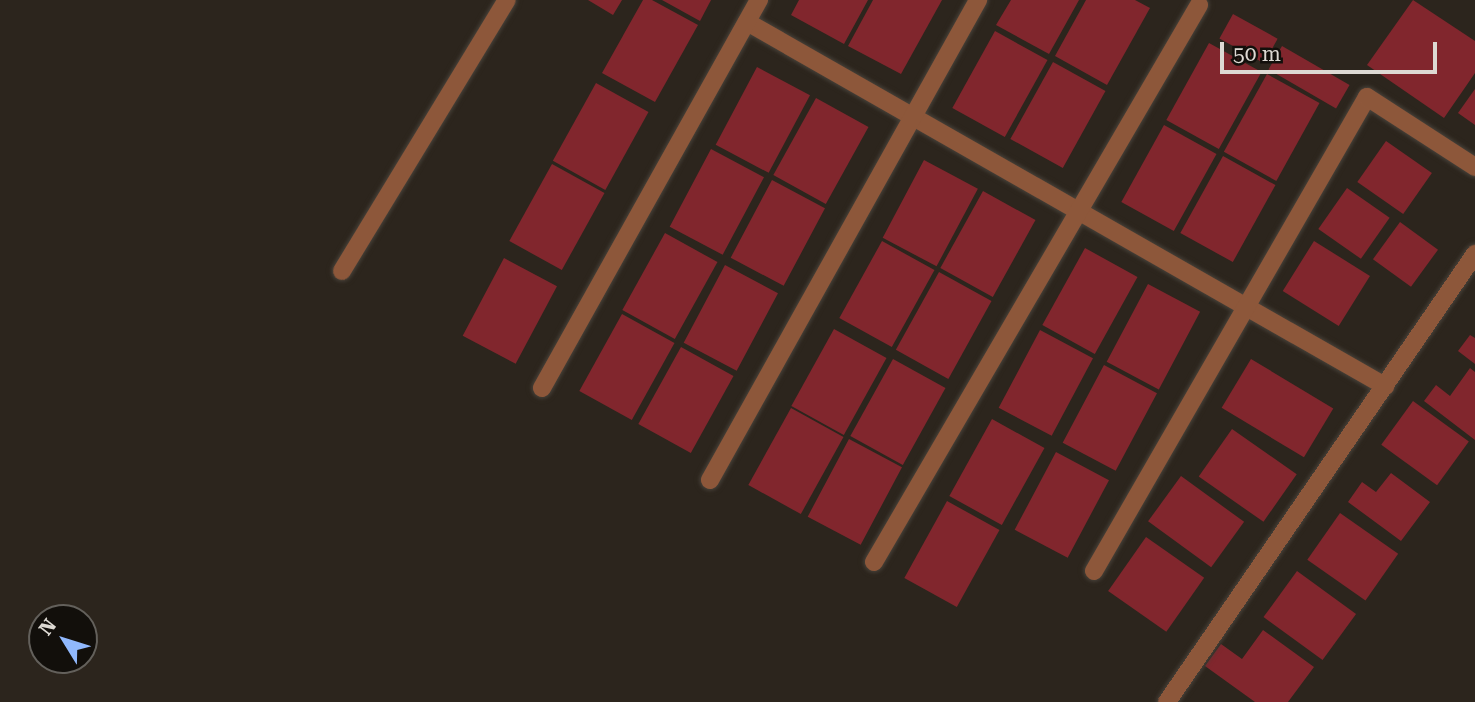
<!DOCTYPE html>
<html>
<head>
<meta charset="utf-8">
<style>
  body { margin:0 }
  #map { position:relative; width:1475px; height:702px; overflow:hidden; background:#2c251d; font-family:"Roboto Serif",serif }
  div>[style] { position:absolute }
  .building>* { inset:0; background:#81262d; transform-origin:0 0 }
  .roads { filter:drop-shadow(0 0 2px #48423a) drop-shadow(0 0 2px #48423a) }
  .street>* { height:18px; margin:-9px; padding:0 9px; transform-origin:9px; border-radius:9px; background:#8d573a }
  span { translate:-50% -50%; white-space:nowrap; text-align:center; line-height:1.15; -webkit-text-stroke:6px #120f0b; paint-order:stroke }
  .north { position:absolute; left:28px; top:604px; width:70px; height:70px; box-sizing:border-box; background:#120f0b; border:2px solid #63605b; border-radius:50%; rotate:308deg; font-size:19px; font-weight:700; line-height:28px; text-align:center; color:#ddd9d3 }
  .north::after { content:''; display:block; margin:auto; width:24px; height:32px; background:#90b8fd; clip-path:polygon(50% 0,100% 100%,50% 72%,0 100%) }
  .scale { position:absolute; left:1220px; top:42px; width:217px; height:32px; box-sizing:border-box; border:4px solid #ddd9d3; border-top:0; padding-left:9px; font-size:21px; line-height:24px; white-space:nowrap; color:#ddd9d3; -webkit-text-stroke:5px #120f0b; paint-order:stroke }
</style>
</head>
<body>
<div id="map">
  <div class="building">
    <div style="clip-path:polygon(588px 0,622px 0,613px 15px)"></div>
    <div style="clip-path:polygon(643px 0,652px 0,698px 25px,655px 102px,602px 73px)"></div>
    <div style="clip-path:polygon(662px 0,711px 0,700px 21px)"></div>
    <div style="clip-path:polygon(799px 0,868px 0,844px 44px,791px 15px)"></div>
    <div style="clip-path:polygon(873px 0,942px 0,901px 74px,848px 46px)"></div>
    <div style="clip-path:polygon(1011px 0,1079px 0,1049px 54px,996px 25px)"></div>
    <div style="clip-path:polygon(1086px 0,1135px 0,1150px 8px,1107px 85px,1055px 56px)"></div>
    <div style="clip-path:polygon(1413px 0,1475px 41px,1475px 73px,1444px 118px,1367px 65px)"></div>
    <div style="left:1233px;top:14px;width:51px;height:28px;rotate:29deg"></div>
    <div style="left:995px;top:31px;width:60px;height:88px;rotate:29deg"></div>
    <div style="left:1209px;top:43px;width:60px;height:88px;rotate:29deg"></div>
    <div style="left:1282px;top:46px;width:78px;height:27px;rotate:30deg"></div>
    <div style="left:1053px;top:62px;width:60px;height:88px;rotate:29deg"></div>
    <div style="left:757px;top:67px;width:60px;height:88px;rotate:28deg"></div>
    <div style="left:1267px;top:74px;width:60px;height:89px;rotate:29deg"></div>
    <div style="left:596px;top:83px;width:60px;height:89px;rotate:29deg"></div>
    <div style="clip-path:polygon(1475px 89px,1475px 125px,1458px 113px)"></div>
    <div style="left:816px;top:98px;width:60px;height:88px;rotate:29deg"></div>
    <div style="left:1164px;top:125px;width:60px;height:88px;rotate:29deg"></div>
    <div style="left:1386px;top:141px;width:56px;height:50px;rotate:35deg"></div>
    <div style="left:711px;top:149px;width:60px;height:88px;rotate:28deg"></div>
    <div style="left:1223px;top:156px;width:60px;height:88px;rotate:29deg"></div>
    <div style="left:924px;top:160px;width:61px;height:88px;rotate:28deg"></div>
    <div style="left:552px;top:164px;width:60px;height:88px;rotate:29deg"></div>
    <div style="left:772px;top:180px;width:60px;height:88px;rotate:28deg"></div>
    <div style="left:1347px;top:188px;width:52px;height:50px;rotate:35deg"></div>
    <div style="left:983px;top:191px;width:60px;height:88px;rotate:29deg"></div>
    <div style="left:1400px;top:222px;width:47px;height:46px;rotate:36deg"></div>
    <div style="left:665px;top:233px;width:60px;height:88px;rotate:29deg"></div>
    <div style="left:882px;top:241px;width:60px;height:88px;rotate:29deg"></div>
    <div style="left:1314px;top:241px;width:66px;height:59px;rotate:32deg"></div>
    <div style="left:1085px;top:248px;width:60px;height:88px;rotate:29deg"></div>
    <div style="left:504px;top:258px;width:60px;height:88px;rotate:28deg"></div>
    <div style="left:725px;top:265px;width:60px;height:88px;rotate:28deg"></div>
    <div style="left:939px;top:272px;width:60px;height:89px;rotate:29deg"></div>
    <div style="left:1148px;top:284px;width:59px;height:88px;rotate:28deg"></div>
    <div style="left:622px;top:314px;width:60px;height:88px;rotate:29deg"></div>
    <div style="left:834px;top:329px;width:60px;height:88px;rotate:29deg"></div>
    <div style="left:1040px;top:330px;width:60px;height:88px;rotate:28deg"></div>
    <div style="clip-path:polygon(1470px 335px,1475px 338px,1475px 364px,1458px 351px)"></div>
    <div style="left:681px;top:347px;width:60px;height:88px;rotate:29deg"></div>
    <div style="left:893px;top:359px;width:60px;height:88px;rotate:29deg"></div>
    <div style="left:1251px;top:359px;width:96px;height:57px;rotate:31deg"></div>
    <div style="left:1104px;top:365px;width:60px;height:88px;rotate:28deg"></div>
    <div style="clip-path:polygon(1470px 368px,1475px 372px,1475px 440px,1424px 401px,1436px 385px,1450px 396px)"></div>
    <div style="left:1413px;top:401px;width:69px;height:54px;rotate:36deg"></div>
    <div style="left:791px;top:408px;width:60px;height:88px;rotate:29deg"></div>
    <div style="left:992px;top:419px;width:60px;height:88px;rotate:29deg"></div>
    <div style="left:1232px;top:429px;width:79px;height:58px;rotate:35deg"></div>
    <div style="left:849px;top:439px;width:60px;height:88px;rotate:28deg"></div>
    <div style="left:1056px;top:452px;width:60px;height:88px;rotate:28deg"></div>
    <div style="clip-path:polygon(1391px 473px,1430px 502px,1401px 541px,1348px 502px,1362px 482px,1376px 492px)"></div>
    <div style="left:1181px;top:476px;width:78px;height:56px;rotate:36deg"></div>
    <div style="left:947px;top:501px;width:60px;height:88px;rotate:29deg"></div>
    <div style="left:1340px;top:513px;width:71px;height:57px;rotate:35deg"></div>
    <div style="left:1146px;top:537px;width:71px;height:66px;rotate:35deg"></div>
    <div style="left:1297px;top:571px;width:73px;height:57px;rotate:36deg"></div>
    <div style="clip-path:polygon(1263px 630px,1314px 667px,1288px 702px,1255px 702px,1205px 666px,1221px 644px,1242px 659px)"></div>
  </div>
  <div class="roads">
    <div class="street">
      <div style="left:747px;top:22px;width:735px;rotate:29.71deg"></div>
      <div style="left:342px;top:271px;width:317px;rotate:-58.7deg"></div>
      <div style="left:542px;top:388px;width:445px;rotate:-60.8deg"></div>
      <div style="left:710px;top:480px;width:550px;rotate:-60.82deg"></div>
      <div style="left:874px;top:562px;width:645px;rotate:-59.74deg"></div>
      <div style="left:1094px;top:571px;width:547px;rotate:-60.06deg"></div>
      <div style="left:1367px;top:97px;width:129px;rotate:32.9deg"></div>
      <div style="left:1167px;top:702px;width:544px;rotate:-55.49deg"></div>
    </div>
  </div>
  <div class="north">N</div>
  <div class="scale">50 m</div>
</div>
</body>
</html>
